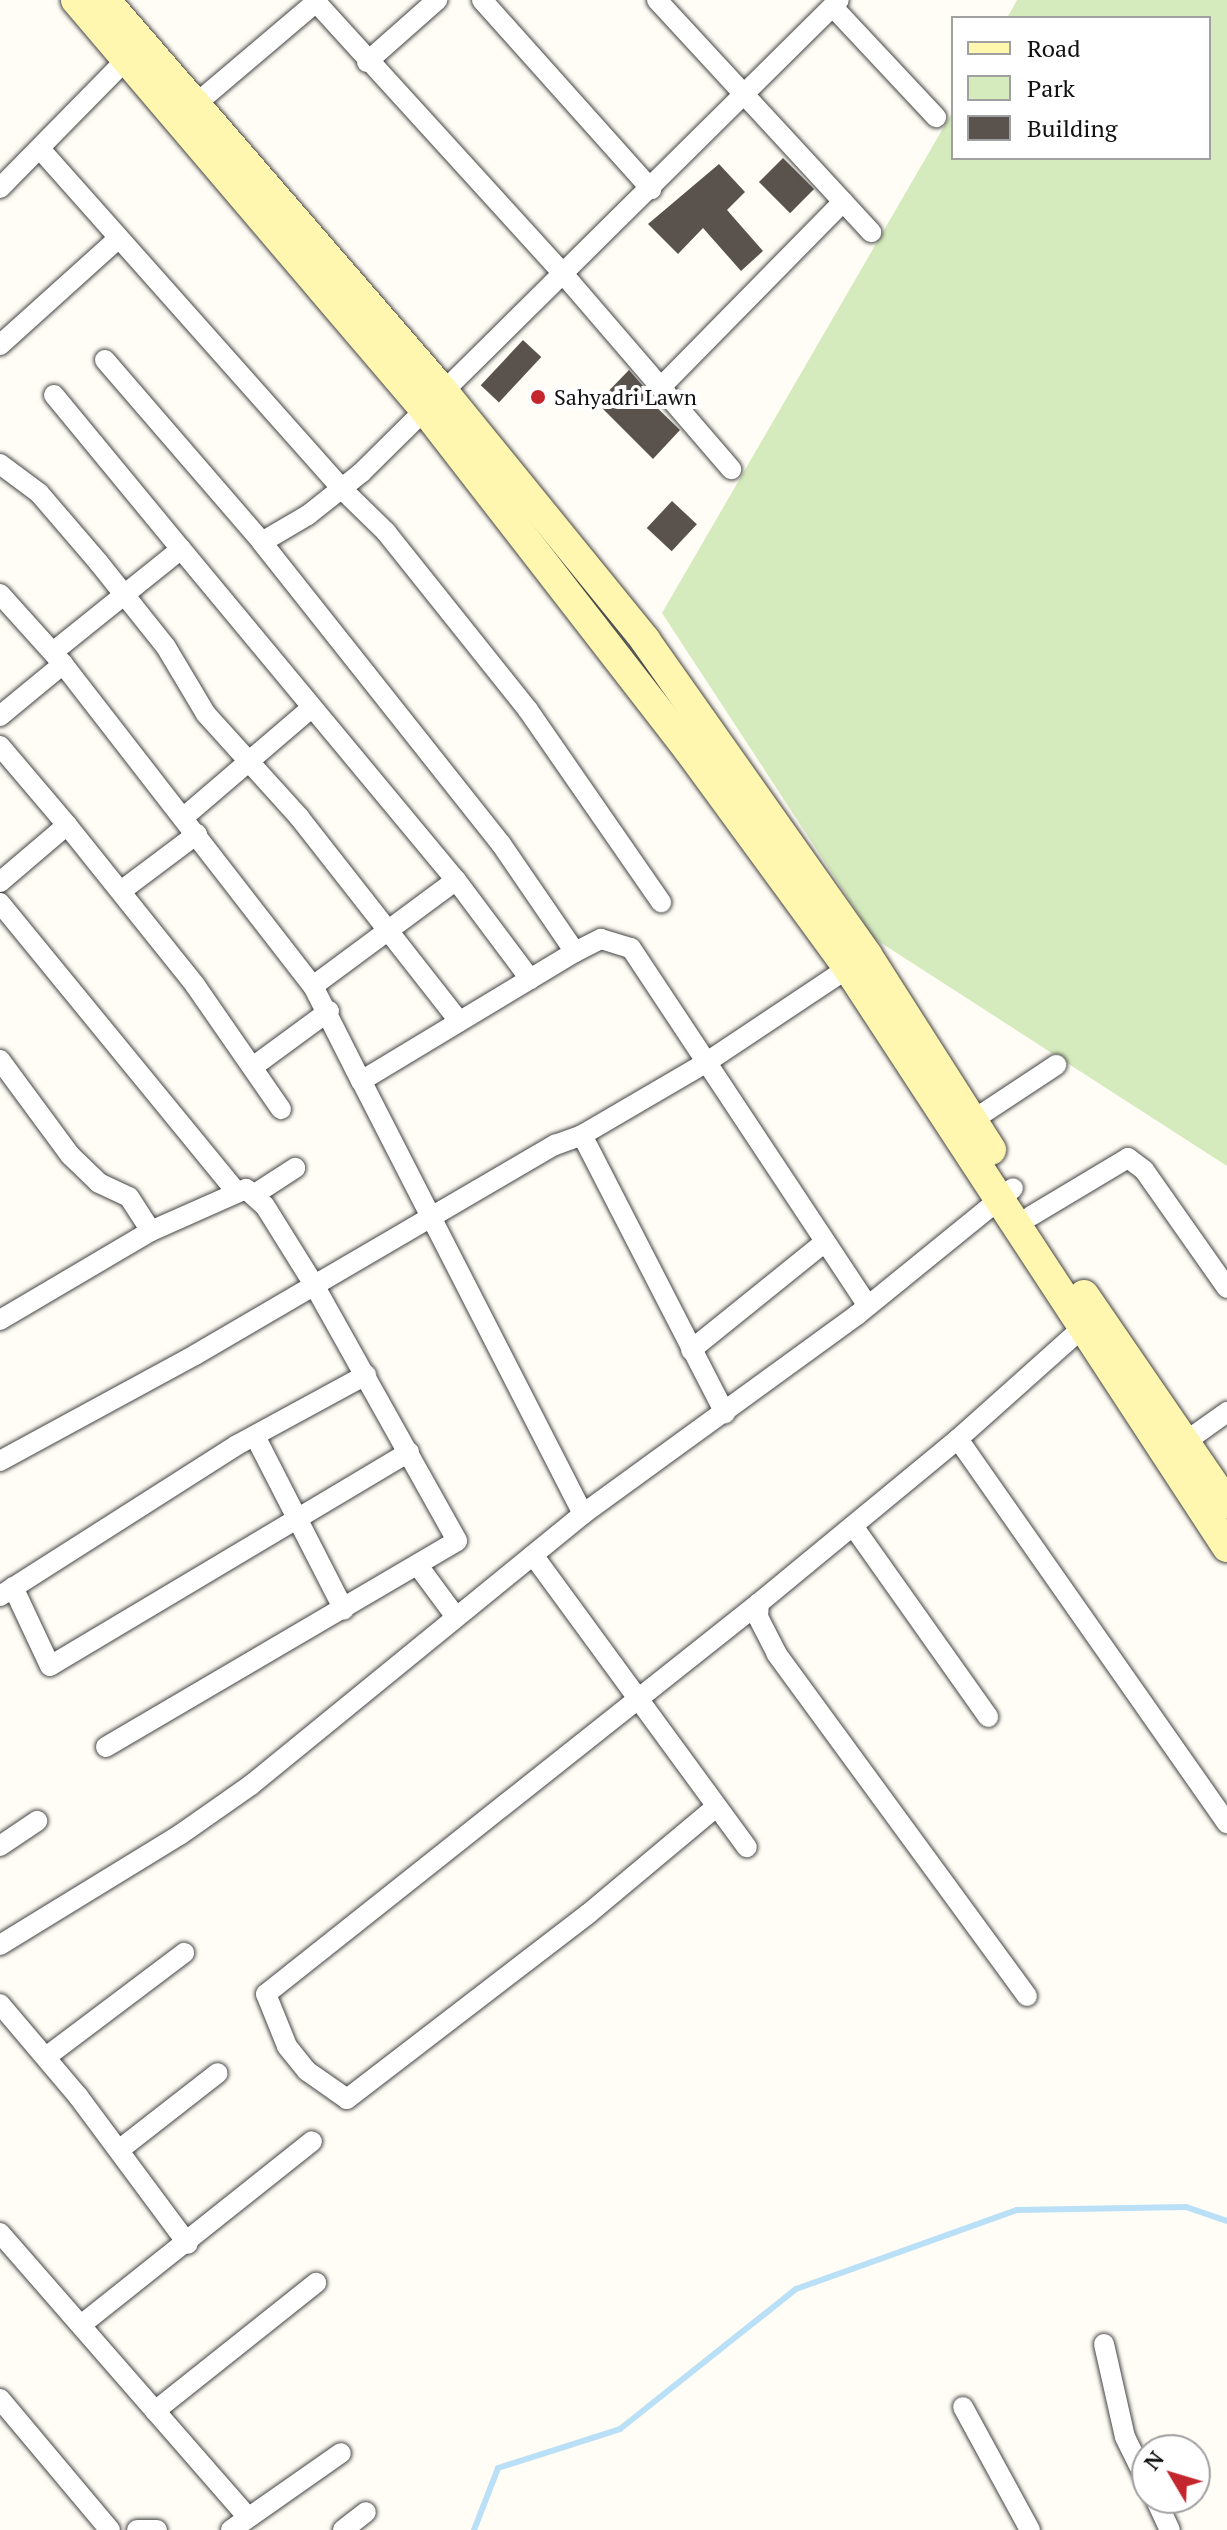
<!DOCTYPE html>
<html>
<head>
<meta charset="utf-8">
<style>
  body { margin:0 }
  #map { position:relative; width:1227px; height:2530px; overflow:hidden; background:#fffdf5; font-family:"PT Serif",serif }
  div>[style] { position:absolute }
  .green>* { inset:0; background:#d5ebbd }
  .stream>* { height:6px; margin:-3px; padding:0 3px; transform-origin:3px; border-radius:3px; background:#b9e0f7 }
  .building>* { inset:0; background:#5a524d; transform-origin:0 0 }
  .roads { filter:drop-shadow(0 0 2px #444) drop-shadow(0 0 2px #444) }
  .street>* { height:20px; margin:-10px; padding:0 10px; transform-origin:10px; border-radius:10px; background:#fff }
  .secondary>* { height:30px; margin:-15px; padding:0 15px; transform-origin:15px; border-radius:15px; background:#fff6b0 }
  .dots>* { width:22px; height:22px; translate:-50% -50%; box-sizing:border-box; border:4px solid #fff; border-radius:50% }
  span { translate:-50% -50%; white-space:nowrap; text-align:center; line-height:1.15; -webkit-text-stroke:8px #fff; paint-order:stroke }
  .poi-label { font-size:22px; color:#111 }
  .left { translate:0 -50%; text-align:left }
  .legend { position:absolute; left:951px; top:16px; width:260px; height:144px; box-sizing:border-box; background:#fff; border:2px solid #a0a0a0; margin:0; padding:10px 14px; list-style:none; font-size:24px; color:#111 }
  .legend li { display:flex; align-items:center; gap:16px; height:40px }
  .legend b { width:40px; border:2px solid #a0a0a0 }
  .north { position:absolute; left:1131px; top:2434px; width:80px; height:80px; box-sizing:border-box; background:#fff; border:2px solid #a0a0a0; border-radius:50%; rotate:308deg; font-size:22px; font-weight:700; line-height:32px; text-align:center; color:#111 }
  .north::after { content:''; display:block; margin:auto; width:28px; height:36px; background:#c4262e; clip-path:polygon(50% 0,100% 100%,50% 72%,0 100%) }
</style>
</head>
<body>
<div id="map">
  <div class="green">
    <div style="clip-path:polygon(1017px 0,1227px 0,1227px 1166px,875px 939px,662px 613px,953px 111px,953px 158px,1209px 158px,1209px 18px,1007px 18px)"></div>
  </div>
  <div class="stream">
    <div style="left:474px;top:2530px;width:66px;rotate:-68.8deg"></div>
    <div style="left:498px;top:2468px;width:128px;rotate:-17.7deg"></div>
    <div style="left:620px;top:2429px;width:225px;rotate:-38.5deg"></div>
    <div style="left:796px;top:2289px;width:235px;rotate:-19.7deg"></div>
    <div style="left:1017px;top:2210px;width:169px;rotate:-1deg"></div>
    <div style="left:1186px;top:2207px;width:43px;rotate:18.9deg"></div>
  </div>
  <div class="building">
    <div style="left:783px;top:158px;width:44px;height:34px;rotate:45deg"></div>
    <div style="clip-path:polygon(719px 164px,745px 192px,727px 210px,763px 251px,741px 271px,703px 228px,678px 254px,648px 224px)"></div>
    <div style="left:523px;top:340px;width:25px;height:62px;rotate:43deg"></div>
    <div style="clip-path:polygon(629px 370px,650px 394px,647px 398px,680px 430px,653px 459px,597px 403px)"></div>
    <div style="left:672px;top:501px;width:34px;height:37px;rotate:43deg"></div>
  </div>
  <div class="roads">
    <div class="street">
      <div style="left:482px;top:0;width:254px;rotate:48.2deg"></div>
      <div style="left:657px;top:0;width:316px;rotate:47.3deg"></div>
      <div style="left:833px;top:7px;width:151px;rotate:46.9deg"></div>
      <div style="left:367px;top:62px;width:94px;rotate:-41.5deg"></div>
      <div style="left:197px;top:103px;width:156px;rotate:-40.3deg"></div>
      <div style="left:316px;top:2px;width:370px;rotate:47.7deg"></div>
      <div style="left:565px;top:276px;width:255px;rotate:49.3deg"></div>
      <div style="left:42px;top:151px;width:453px;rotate:48.4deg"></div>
      <div style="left:343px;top:490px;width:60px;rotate:44.3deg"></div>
      <div style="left:386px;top:532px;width:228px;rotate:51.4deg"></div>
      <div style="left:528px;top:710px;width:234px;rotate:55.3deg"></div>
      <div style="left:0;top:188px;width:178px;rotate:-45.5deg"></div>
      <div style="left:0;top:345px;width:160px;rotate:-42deg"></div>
      <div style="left:105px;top:360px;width:240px;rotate:49.2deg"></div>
      <div style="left:661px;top:387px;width:260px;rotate:-45.5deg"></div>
      <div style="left:54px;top:395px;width:200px;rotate:50.5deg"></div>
      <div style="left:0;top:464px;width:49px;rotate:36.6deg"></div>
      <div style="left:39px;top:493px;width:92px;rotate:49.4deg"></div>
      <div style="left:99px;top:563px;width:107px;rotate:51.4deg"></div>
      <div style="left:166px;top:647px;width:78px;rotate:59.2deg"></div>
      <div style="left:206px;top:714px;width:139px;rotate:47.9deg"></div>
      <div style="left:299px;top:817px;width:259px;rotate:51.9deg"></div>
      <div style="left:0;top:594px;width:94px;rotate:48deg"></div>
      <div style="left:63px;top:664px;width:408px;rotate:52.2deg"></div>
      <div style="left:313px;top:986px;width:106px;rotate:63.2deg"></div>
      <div style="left:53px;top:652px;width:164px;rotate:-38.8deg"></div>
      <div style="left:181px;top:549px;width:430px;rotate:50.3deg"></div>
      <div style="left:456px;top:880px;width:124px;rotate:53.2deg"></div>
      <div style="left:0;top:716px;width:82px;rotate:-39.5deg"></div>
      <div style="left:0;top:746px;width:104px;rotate:49.7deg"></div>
      <div style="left:67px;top:825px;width:88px;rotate:139.6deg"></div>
      <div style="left:184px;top:817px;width:166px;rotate:-40.6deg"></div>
      <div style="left:67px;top:825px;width:205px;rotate:51.3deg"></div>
      <div style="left:195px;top:985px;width:151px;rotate:55.3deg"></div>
      <div style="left:121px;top:891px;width:95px;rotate:-36.9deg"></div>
      <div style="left:0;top:903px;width:371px;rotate:50.7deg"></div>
      <div style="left:575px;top:952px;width:131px;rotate:-124.4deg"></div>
      <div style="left:501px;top:844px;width:385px;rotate:-128.4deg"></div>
      <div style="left:262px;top:542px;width:53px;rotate:-30.4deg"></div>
      <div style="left:308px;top:515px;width:68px;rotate:-38.4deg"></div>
      <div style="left:361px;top:473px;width:672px;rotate:-44.7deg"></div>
      <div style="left:313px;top:986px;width:178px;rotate:-36.5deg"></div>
      <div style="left:0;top:1060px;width:118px;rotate:53.6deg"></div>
      <div style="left:70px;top:1155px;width:40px;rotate:44deg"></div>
      <div style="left:99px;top:1183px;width:33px;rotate:25deg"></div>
      <div style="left:129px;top:1197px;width:40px;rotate:57.1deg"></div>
      <div style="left:254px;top:1066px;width:93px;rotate:-36.3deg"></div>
      <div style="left:973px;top:1120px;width:100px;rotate:-33.5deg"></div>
      <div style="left:582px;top:1135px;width:145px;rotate:-30.3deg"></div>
      <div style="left:707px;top:1062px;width:180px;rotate:-33.7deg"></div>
      <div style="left:255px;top:1194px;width:48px;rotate:-33deg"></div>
      <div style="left:1031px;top:1216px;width:113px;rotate:-30.9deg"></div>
      <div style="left:1128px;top:1158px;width:20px;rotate:37deg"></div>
      <div style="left:1144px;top:1170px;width:144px;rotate:54.9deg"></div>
      <div style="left:0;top:1320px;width:175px;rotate:-30.5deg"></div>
      <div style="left:151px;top:1231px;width:104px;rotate:-23.9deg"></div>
      <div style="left:246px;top:1189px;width:25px;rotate:42deg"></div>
      <div style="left:265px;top:1206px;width:91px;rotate:58.1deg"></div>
      <div style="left:313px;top:1283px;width:295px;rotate:60.8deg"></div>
      <div style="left:457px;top:1541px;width:407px;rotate:149.6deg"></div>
      <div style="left:691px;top:1350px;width:172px;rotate:-38.9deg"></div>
      <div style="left:255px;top:1436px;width:195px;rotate:62.9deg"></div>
      <div style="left:958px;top:1439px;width:469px;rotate:55deg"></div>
      <div style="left:1185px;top:1442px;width:52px;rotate:-35.5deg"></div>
      <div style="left:0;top:1461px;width:222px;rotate:-28.5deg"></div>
      <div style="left:195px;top:1355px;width:417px;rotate:-30.3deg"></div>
      <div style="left:555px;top:1145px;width:29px;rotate:-20deg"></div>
      <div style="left:582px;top:1135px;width:313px;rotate:62.8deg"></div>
      <div style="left:583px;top:1514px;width:487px;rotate:-117.1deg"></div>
      <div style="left:361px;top:1081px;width:250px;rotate:-31.1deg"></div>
      <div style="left:575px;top:952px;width:29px;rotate:-27deg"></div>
      <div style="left:601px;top:939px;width:31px;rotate:17deg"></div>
      <div style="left:631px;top:948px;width:429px;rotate:56.5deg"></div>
      <div style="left:853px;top:1526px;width:234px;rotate:54.7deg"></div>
      <div style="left:533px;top:1555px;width:362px;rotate:53.8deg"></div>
      <div style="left:419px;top:1567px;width:62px;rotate:53.5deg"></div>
      <div style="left:13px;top:1587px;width:87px;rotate:64.9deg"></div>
      <div style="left:50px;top:1666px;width:418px;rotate:-30.8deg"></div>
      <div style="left:0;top:1596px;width:281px;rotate:-32.5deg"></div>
      <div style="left:237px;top:1445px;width:147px;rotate:-28.5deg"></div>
      <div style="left:716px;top:1807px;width:167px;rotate:140.1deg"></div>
      <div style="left:588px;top:1914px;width:304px;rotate:142.5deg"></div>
      <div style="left:347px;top:2099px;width:49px;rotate:-145deg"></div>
      <div style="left:307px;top:2071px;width:32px;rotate:-129deg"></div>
      <div style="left:287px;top:2046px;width:56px;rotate:-112deg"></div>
      <div style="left:266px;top:1994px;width:629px;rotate:-38.42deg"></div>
      <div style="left:0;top:1846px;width:45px;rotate:-34deg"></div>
      <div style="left:0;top:1945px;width:212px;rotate:-31.5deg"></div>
      <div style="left:181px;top:1834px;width:85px;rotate:-35deg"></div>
      <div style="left:251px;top:1785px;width:429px;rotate:-39.2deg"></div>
      <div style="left:583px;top:1514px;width:339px;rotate:-36deg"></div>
      <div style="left:857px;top:1315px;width:201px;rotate:-39.1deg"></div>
      <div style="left:1027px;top:1996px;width:424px;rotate:-126.2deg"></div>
      <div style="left:777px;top:1654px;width:42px;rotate:-117.2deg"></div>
      <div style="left:758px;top:1617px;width:14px;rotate:-86deg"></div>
      <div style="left:759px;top:1603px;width:258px;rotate:-39.5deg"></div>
      <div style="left:958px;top:1439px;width:178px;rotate:-41.8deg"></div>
      <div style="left:0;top:2004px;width:121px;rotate:49.7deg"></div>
      <div style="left:78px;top:2096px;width:184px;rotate:53.4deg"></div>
      <div style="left:46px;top:2057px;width:173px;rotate:-37deg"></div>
      <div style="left:119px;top:2150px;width:125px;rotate:-37.9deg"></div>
      <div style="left:0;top:2233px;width:377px;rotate:48.9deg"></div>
      <div style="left:81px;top:2325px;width:295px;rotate:-38.5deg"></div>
      <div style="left:1104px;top:2344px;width:95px;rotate:77.3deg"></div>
      <div style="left:1125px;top:2437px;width:50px;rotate:63.9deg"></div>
      <div style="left:0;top:2399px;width:171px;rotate:50deg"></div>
      <div style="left:963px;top:2407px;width:140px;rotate:61.4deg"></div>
      <div style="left:155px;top:2411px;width:206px;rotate:-38.5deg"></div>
      <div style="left:1155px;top:2498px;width:35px;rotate:65deg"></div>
      <div style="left:137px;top:2530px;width:20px"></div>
      <div style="left:231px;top:2530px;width:134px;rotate:-35deg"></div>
      <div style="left:343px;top:2530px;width:29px;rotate:-38deg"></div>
    </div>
    <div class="secondary">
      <div style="left:76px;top:0;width:538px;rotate:49.59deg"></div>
      <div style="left:425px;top:410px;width:429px;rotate:52.2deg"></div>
      <div style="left:688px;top:749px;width:271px;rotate:53.8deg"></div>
      <div style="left:848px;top:968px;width:692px;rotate:56.79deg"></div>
      <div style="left:105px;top:0;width:517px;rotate:49.16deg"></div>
      <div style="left:443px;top:391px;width:321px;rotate:50.9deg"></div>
      <div style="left:645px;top:640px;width:385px;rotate:54.8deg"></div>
      <div style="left:867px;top:955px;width:231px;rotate:57.5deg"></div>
      <div style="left:1084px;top:1295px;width:253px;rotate:55.6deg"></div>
    </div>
  </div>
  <div class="dots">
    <div style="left:538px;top:397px;background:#c4262e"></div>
  </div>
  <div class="poi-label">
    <span class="left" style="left:554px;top:397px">Sahyadri Lawn</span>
  </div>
  <ul class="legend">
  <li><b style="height:10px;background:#fff6b0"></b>Road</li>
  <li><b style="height:22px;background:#d5ebbd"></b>Park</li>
  <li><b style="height:22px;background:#5a524d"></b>Building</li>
  </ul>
  <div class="north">N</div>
</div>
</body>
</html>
